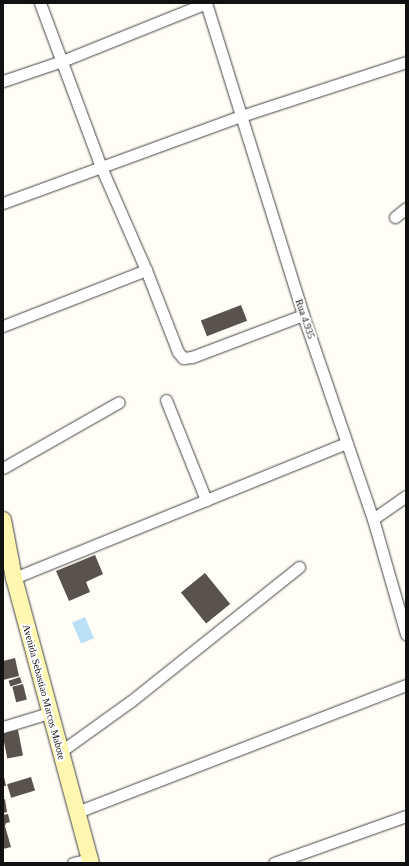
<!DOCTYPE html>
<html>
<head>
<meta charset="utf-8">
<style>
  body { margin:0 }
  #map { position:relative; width:409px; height:866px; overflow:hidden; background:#fffdf5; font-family:"Times New Roman",serif }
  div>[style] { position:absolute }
  .water>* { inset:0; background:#b9e0f7; transform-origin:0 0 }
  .building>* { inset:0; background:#5a524d; transform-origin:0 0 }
  .roads { filter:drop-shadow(0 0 1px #444) drop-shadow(0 0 1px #444) }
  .street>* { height:11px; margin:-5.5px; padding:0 5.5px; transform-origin:5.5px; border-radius:5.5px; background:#fff }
  .secondary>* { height:16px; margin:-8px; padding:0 8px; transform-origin:8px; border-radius:8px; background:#fff6b0 }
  span { translate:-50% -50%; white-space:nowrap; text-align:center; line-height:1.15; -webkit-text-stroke:4px #fff; paint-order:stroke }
  .street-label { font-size:10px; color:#111 }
  .frame { position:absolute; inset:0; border:4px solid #111; pointer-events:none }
</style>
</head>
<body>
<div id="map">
  <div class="water">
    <div style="left:85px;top:617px;width:23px;height:14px;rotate:67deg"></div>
  </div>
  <div class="building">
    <div style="left:241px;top:305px;width:17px;height:43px;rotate:69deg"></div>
    <div style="clip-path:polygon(95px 555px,103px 574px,86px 582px,90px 592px,69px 601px,56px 571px)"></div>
    <div style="left:205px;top:573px;width:40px;height:31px;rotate:51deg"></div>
    <div style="clip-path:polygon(15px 658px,19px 676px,3px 680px,3px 661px)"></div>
    <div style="left:20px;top:677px;width:6px;height:12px;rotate:72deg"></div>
    <div style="left:23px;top:684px;width:16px;height:11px;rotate:76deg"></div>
    <div style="left:18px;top:730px;width:26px;height:16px;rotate:79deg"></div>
    <div style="clip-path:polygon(4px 777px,6px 786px,3px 786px,3px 778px)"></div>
    <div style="left:31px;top:777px;width:14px;height:25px;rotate:73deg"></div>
    <div style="clip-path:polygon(5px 799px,7px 812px,3px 813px,3px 800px)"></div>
    <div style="clip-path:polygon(8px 814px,10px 822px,6px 823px,5px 826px,11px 847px,3px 849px,3px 815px)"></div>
  </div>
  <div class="roads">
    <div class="street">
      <div style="left:40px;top:3px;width:175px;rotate:69.6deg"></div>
      <div style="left:101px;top:167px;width:112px;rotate:66.4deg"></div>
      <div style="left:146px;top:270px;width:88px;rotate:68.7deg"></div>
      <div style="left:178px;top:352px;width:8px;rotate:50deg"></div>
      <div style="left:183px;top:358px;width:9px;rotate:-6deg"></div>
      <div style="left:192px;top:357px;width:119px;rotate:-20.7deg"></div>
      <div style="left:206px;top:3px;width:327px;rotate:72.7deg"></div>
      <div style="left:303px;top:315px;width:216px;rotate:71.1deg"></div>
      <div style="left:373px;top:519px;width:120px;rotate:74deg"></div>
      <div style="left:3px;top:81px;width:62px;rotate:-18.7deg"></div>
      <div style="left:62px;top:61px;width:155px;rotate:-21.9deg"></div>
      <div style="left:3px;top:203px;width:253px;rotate:-20.1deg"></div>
      <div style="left:241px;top:116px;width:174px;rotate:-18.1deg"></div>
      <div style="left:395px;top:217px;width:14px;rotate:-39deg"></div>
      <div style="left:3px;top:326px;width:154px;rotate:-21.4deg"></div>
      <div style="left:166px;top:400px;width:108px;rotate:68.2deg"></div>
      <div style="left:3px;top:468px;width:133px;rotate:-29.6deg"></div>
      <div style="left:373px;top:519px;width:40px;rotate:-34.9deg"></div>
      <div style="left:14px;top:578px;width:359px;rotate:-22.1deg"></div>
      <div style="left:3px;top:727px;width:48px;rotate:-16.9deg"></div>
      <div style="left:60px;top:752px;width:87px;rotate:-35.7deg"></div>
      <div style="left:131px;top:701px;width:215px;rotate:-38.6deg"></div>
      <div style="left:77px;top:812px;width:353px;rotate:-21.1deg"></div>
      <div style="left:73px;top:863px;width:17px;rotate:-13deg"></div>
      <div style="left:274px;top:863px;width:140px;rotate:-19.6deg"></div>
    </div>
    <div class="secondary">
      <div style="left:3px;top:520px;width:59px;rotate:79.3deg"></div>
      <div style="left:14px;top:578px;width:295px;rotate:74.9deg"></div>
    </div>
  </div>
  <div class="street-label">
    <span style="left:305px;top:319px;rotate:71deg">Rua 4.935</span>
    <span style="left:44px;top:692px;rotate:75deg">Avenida Sebastiao Marcos Mabote</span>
  </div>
  <div class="frame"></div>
</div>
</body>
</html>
